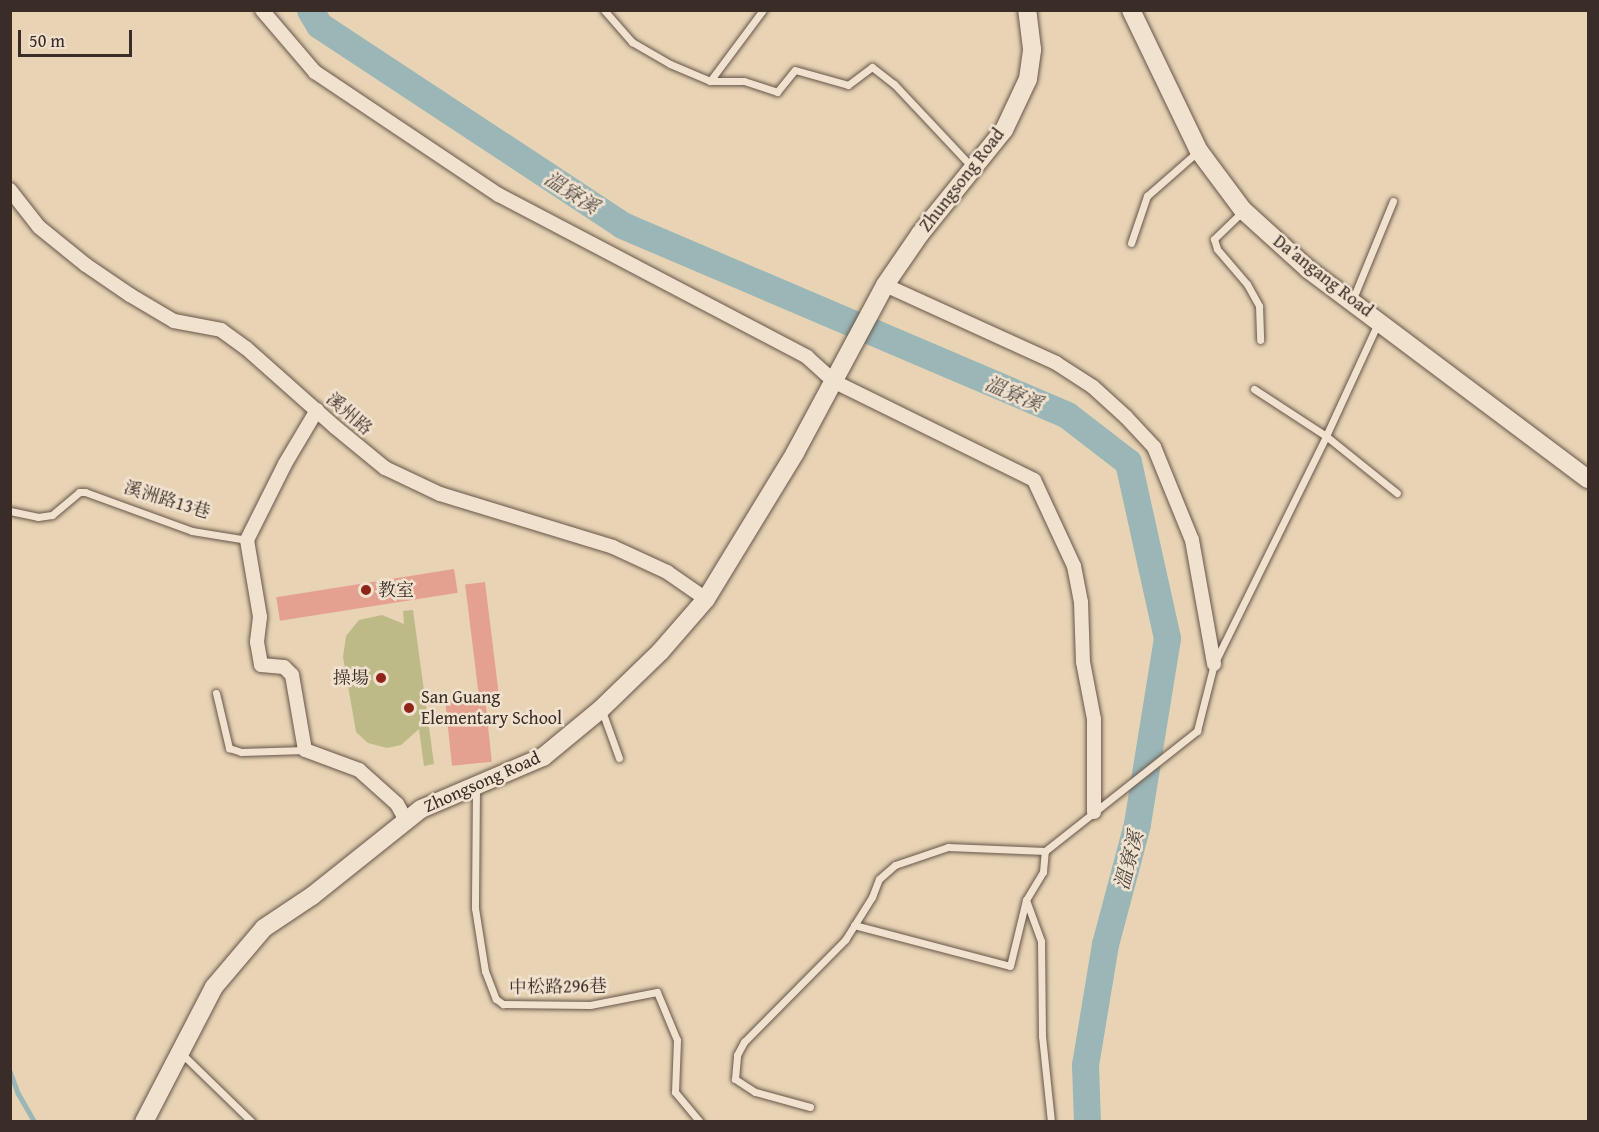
<!DOCTYPE html>
<html>
<head>
<meta charset="utf-8">
<style>
  body { margin:0 }
  #map { position:relative; width:1599px; height:1132px; overflow:hidden; background:#e8d3b4; font-family:"Gentium Book Plus","Noto Serif TC",serif }
  div>[style] { position:absolute }
  .green>* { inset:0; background:#beba87 }
  .stream>* { height:4.5px; margin:-2.25px; padding:0 2.25px; transform-origin:2.25px; border-radius:2.25px; background:#9bb6b7 }
  .river>* { height:27px; margin:-13.5px; padding:0 13.5px; transform-origin:13.5px; border-radius:13.5px; background:#9bb6b7 }
  .building>* { inset:0; background:#e4a18f; transform-origin:0 0 }
  .roads { filter:drop-shadow(0 0 2px #66564a) drop-shadow(0 0 2px #66564a) }
  .lane>* { height:7px; margin:-3.5px; padding:0 3.5px; transform-origin:3.5px; border-radius:3.5px; background:#f0e2ce }
  .street>* { height:14px; margin:-7px; padding:0 7px; transform-origin:7px; border-radius:7px; background:#f0e2ce }
  .secondary>* { height:18px; margin:-9px; padding:0 9px; transform-origin:9px; border-radius:9px; background:#f0e2ce }
  .dots>* { width:16px; height:16px; translate:-50% -50%; box-sizing:border-box; border:3px solid #f0e2ce; border-radius:50% }
  span { translate:-50% -50%; white-space:nowrap; text-align:center; line-height:1.15; -webkit-text-stroke:5px #f0e2ce; paint-order:stroke }
  .street-label { font-size:18px; color:#3a2c26 }
  .poi-label { font-size:18px; color:#3a2c26 }
  .left { translate:0 -50%; text-align:left }
  .right { translate:-100% -50%; text-align:right }
  .water-label { font-size:20px; color:#4d4843; font-style:italic }
  .frame { position:absolute; inset:0; border:12px solid #3a2c26; pointer-events:none }
  .scale { position:absolute; left:18px; top:30px; width:114px; height:27px; box-sizing:border-box; border:3px solid #3a2c26; border-top:0; padding-left:8px; font-size:18px; line-height:21px; white-space:nowrap; color:#3a2c26; -webkit-text-stroke:4px #f0e2ce; paint-order:stroke }
</style>
</head>
<body>
<div id="map">
  <div class="green">
    <div style="clip-path:polygon(413px 610px,434px 764px,424px 766px,419px 729px,401px 745px,387px 748px,368px 743px,356px 732px,343px 657px,346px 636px,359px 620px,382px 615px,404px 624px,403px 611px)"></div>
  </div>
  <div class="stream">
    <div style="left:10px;top:1071px;width:23px;rotate:70deg"></div>
    <div style="left:18px;top:1093px;width:34px;rotate:60deg"></div>
  </div>
  <div class="river">
    <div style="left:310px;top:10px;width:17px;rotate:59deg"></div>
    <div style="left:319px;top:25px;width:363px;rotate:33.4deg"></div>
    <div style="left:622px;top:225px;width:484px;rotate:23.1deg"></div>
    <div style="left:1067px;top:415px;width:77px;rotate:37.6deg"></div>
    <div style="left:1128px;top:462px;width:180px;rotate:77.5deg"></div>
    <div style="left:1167px;top:638px;width:188px;rotate:99.2deg"></div>
    <div style="left:1137px;top:824px;width:124px;rotate:104.9deg"></div>
    <div style="left:1105px;top:944px;width:123px;rotate:99.4deg"></div>
    <div style="left:1085px;top:1065px;width:57px;rotate:88deg"></div>
  </div>
  <div class="building">
    <div style="left:454px;top:569px;width:24px;height:180px;rotate:81deg"></div>
    <div style="left:485px;top:582px;width:110px;height:20px;rotate:83deg"></div>
    <div style="left:485px;top:697px;width:65px;height:40px;rotate:84deg"></div>
  </div>
  <div class="roads">
    <div class="lane">
      <div style="left:604px;top:10px;width:43px;rotate:48.8deg"></div>
      <div style="left:632px;top:42px;width:44px;rotate:30.1deg"></div>
      <div style="left:670px;top:64px;width:43px;rotate:23deg"></div>
      <div style="left:710px;top:81px;width:34px"></div>
      <div style="left:744px;top:81px;width:35px;rotate:18deg"></div>
      <div style="left:777px;top:92px;width:28px;rotate:-51deg"></div>
      <div style="left:795px;top:70px;width:55px;rotate:15.8deg"></div>
      <div style="left:848px;top:85px;width:30px;rotate:-37deg"></div>
      <div style="left:872px;top:67px;width:28px;rotate:38deg"></div>
      <div style="left:894px;top:84px;width:114px;rotate:46.8deg"></div>
      <div style="left:710px;top:81px;width:89px;rotate:-53.3deg"></div>
      <div style="left:1242px;top:212px;width:39px;rotate:136deg"></div>
      <div style="left:1214px;top:239px;width:10px;rotate:73deg"></div>
      <div style="left:1217px;top:249px;width:46px;rotate:49.4deg"></div>
      <div style="left:1247px;top:284px;width:25px;rotate:61deg"></div>
      <div style="left:1259px;top:306px;width:34px;rotate:88deg"></div>
      <div style="left:1131px;top:243px;width:50px;rotate:-71.2deg"></div>
      <div style="left:1147px;top:196px;width:67px;rotate:-41.3deg"></div>
      <div style="left:1352px;top:301px;width:108px;rotate:-67.7deg"></div>
      <div style="left:1254px;top:389px;width:86px;rotate:33.1deg"></div>
      <div style="left:1326px;top:436px;width:91px;rotate:38.8deg"></div>
      <div style="left:10px;top:511px;width:29px;rotate:12deg"></div>
      <div style="left:38px;top:517px;width:14px;rotate:-8deg"></div>
      <div style="left:52px;top:515px;width:35px;rotate:-40deg"></div>
      <div style="left:79px;top:492px;width:6px"></div>
      <div style="left:85px;top:492px;width:114px;rotate:20deg"></div>
      <div style="left:192px;top:531px;width:56px;rotate:9.3deg"></div>
      <div style="left:216px;top:693px;width:57px;rotate:76.7deg"></div>
      <div style="left:229px;top:748px;width:13px;rotate:18deg"></div>
      <div style="left:241px;top:752px;width:64px;rotate:-1.8deg"></div>
      <div style="left:602px;top:711px;width:50px;rotate:70.1deg"></div>
      <div style="left:476px;top:788px;width:120px;rotate:90.5deg"></div>
      <div style="left:475px;top:908px;width:64px;rotate:81deg"></div>
      <div style="left:485px;top:971px;width:30px;rotate:69deg"></div>
      <div style="left:496px;top:999px;width:9px;rotate:36deg"></div>
      <div style="left:503px;top:1004px;width:87px;rotate:0.7deg"></div>
      <div style="left:590px;top:1005px;width:68px;rotate:-11deg"></div>
      <div style="left:657px;top:992px;width:52px;rotate:67.4deg"></div>
      <div style="left:677px;top:1040px;width:52px;rotate:92.2deg"></div>
      <div style="left:675px;top:1092px;width:39px;rotate:50deg"></div>
      <div style="left:1026px;top:900px;width:44px;rotate:69.9deg"></div>
      <div style="left:1041px;top:941px;width:95px;rotate:89.4deg"></div>
      <div style="left:1042px;top:1036px;width:86px;rotate:84deg"></div>
      <div style="left:854px;top:925px;width:161px;rotate:14.7deg"></div>
      <div style="left:1010px;top:966px;width:68px;rotate:-76.4deg"></div>
      <div style="left:1026px;top:900px;width:33px;rotate:-59deg"></div>
      <div style="left:1043px;top:872px;width:21px;rotate:-85deg"></div>
      <div style="left:181px;top:1053px;width:99px;rotate:44.2deg"></div>
      <div style="left:810px;top:1107px;width:57px;rotate:-164.7deg"></div>
      <div style="left:755px;top:1092px;width:24px;rotate:-147deg"></div>
      <div style="left:735px;top:1079px;width:24px;rotate:-85deg"></div>
      <div style="left:737px;top:1055px;width:15px;rotate:-62deg"></div>
      <div style="left:744px;top:1042px;width:144px;rotate:-45.3deg"></div>
      <div style="left:845px;top:940px;width:51px;rotate:-57.9deg"></div>
      <div style="left:872px;top:897px;width:19px;rotate:-69deg"></div>
      <div style="left:879px;top:879px;width:21px;rotate:-41deg"></div>
      <div style="left:895px;top:865px;width:56px;rotate:-18.8deg"></div>
      <div style="left:948px;top:847px;width:97px;rotate:2.4deg"></div>
      <div style="left:1045px;top:851px;width:194px;rotate:-38.3deg"></div>
      <div style="left:1197px;top:731px;width:69px;rotate:-75.8deg"></div>
      <div style="left:1214px;top:664px;width:254px;rotate:-63.8deg"></div>
      <div style="left:1326px;top:436px;width:124px;rotate:-65.3deg"></div>
    </div>
    <div class="street">
      <div style="left:262px;top:10px;width:82px;rotate:49.5deg"></div>
      <div style="left:315px;top:72px;width:221px;rotate:33.8deg"></div>
      <div style="left:499px;top:195px;width:348px;rotate:27.7deg"></div>
      <div style="left:807px;top:357px;width:38px;rotate:42deg"></div>
      <div style="left:835px;top:382px;width:222px;rotate:26.2deg"></div>
      <div style="left:1034px;top:480px;width:95px;rotate:65.1deg"></div>
      <div style="left:1074px;top:566px;width:37px;rotate:79deg"></div>
      <div style="left:1081px;top:602px;width:60px;rotate:88.1deg"></div>
      <div style="left:1083px;top:662px;width:58px;rotate:79.1deg"></div>
      <div style="left:1094px;top:719px;width:93px;rotate:90deg"></div>
      <div style="left:10px;top:190px;width:47px;rotate:51.9deg"></div>
      <div style="left:39px;top:227px;width:60px;rotate:39deg"></div>
      <div style="left:86px;top:265px;width:53px;rotate:34.3deg"></div>
      <div style="left:130px;top:295px;width:51px;rotate:30.6deg"></div>
      <div style="left:174px;top:321px;width:48px;rotate:10.8deg"></div>
      <div style="left:221px;top:330px;width:31px;rotate:36deg"></div>
      <div style="left:246px;top:348px;width:119px;rotate:41.6deg"></div>
      <div style="left:335px;top:427px;width:65px;rotate:39.4deg"></div>
      <div style="left:385px;top:468px;width:61px;rotate:25.3deg"></div>
      <div style="left:440px;top:494px;width:181px;rotate:17deg"></div>
      <div style="left:613px;top:547px;width:60px;rotate:24.8deg"></div>
      <div style="left:667px;top:572px;width:47px;rotate:34.7deg"></div>
      <div style="left:885px;top:285px;width:188px;rotate:24.5deg"></div>
      <div style="left:1056px;top:363px;width:44px;rotate:33deg"></div>
      <div style="left:1093px;top:387px;width:45px;rotate:42.3deg"></div>
      <div style="left:1126px;top:417px;width:41px;rotate:47deg"></div>
      <div style="left:1154px;top:447px;width:100px;rotate:67.8deg"></div>
      <div style="left:1192px;top:540px;width:126px;rotate:79.9deg"></div>
      <div style="left:317px;top:410px;width:63px;rotate:120.7deg"></div>
      <div style="left:285px;top:464px;width:85px;rotate:116.6deg"></div>
      <div style="left:247px;top:540px;width:78px;rotate:80.4deg"></div>
      <div style="left:260px;top:617px;width:25px;rotate:97deg"></div>
      <div style="left:257px;top:642px;width:23px;rotate:80deg"></div>
      <div style="left:261px;top:665px;width:23px;rotate:5deg"></div>
      <div style="left:284px;top:667px;width:11px;rotate:45deg"></div>
      <div style="left:292px;top:675px;width:76px;rotate:80.2deg"></div>
      <div style="left:305px;top:750px;width:58px;rotate:20.3deg"></div>
      <div style="left:359px;top:770px;width:51px;rotate:41.8deg"></div>
      <div style="left:397px;top:804px;width:18px;rotate:61deg"></div>
    </div>
    <div class="secondary">
      <div style="left:1131px;top:10px;width:157px;rotate:64.3deg"></div>
      <div style="left:1199px;top:151px;width:74px;rotate:53.3deg"></div>
      <div style="left:1243px;top:210px;width:88px;rotate:42.2deg"></div>
      <div style="left:1308px;top:269px;width:350px;rotate:36.9deg"></div>
      <div style="left:144px;top:1122px;width:152px;rotate:-62.6deg"></div>
      <div style="left:214px;top:987px;width:77px;rotate:-49.7deg"></div>
      <div style="left:264px;top:928px;width:58px;rotate:-33.7deg"></div>
      <div style="left:312px;top:896px;width:139px;rotate:-38.6deg"></div>
      <div style="left:421px;top:809px;width:133px;rotate:-23.1deg"></div>
      <div style="left:543px;top:757px;width:75px;rotate:-39.6deg"></div>
      <div style="left:601px;top:709px;width:82px;rotate:-44deg"></div>
      <div style="left:660px;top:652px;width:70px;rotate:-49deg"></div>
      <div style="left:706px;top:599px;width:171px;rotate:-58.6deg"></div>
      <div style="left:795px;top:453px;width:191px;rotate:-61.8deg"></div>
      <div style="left:885px;top:285px;width:62px;rotate:-55.5deg"></div>
      <div style="left:920px;top:234px;width:134px;rotate:-51.1deg"></div>
      <div style="left:1004px;top:130px;width:56px;rotate:-64.8deg"></div>
      <div style="left:1028px;top:79px;width:30px;rotate:-82deg"></div>
      <div style="left:1032px;top:49px;width:39px;rotate:-97deg"></div>
    </div>
  </div>
  <div class="dots">
    <div style="left:366px;top:590px;background:#8f2418"></div>
    <div style="left:381px;top:678px;background:#8f2418"></div>
    <div style="left:409px;top:708px;background:#8f2418"></div>
  </div>
  <div class="street-label">
    <span style="left:962px;top:180px;rotate:-52deg">Zhungsong Road</span>
    <span style="left:1323px;top:276px;rotate:38deg">Da’angang Road</span>
    <span style="left:349px;top:414px;rotate:41deg">溪州路</span>
    <span style="left:167px;top:500px;rotate:17deg">溪洲路13巷</span>
    <span style="left:482px;top:782px;rotate:-24deg">Zhongsong Road</span>
    <span style="left:558px;top:987px;rotate:-1deg">中松路296巷</span>
  </div>
  <div class="poi-label">
    <span class="left" style="left:378px;top:590px">教室</span>
    <span class="right" style="left:369px;top:678px">操場</span>
    <span class="left" style="left:421px;top:708px">San Guang<br>Elementary School</span>
  </div>
  <div class="water-label">
    <span style="left:572px;top:192px;rotate:33deg">溫寮溪</span>
    <span style="left:1014px;top:393px;rotate:23deg">溫寮溪</span>
    <span style="left:1128px;top:860px;rotate:-75deg">溫寮溪</span>
  </div>
  <div class="frame"></div>
  <div class="scale">50 m</div>
</div>
</body>
</html>
